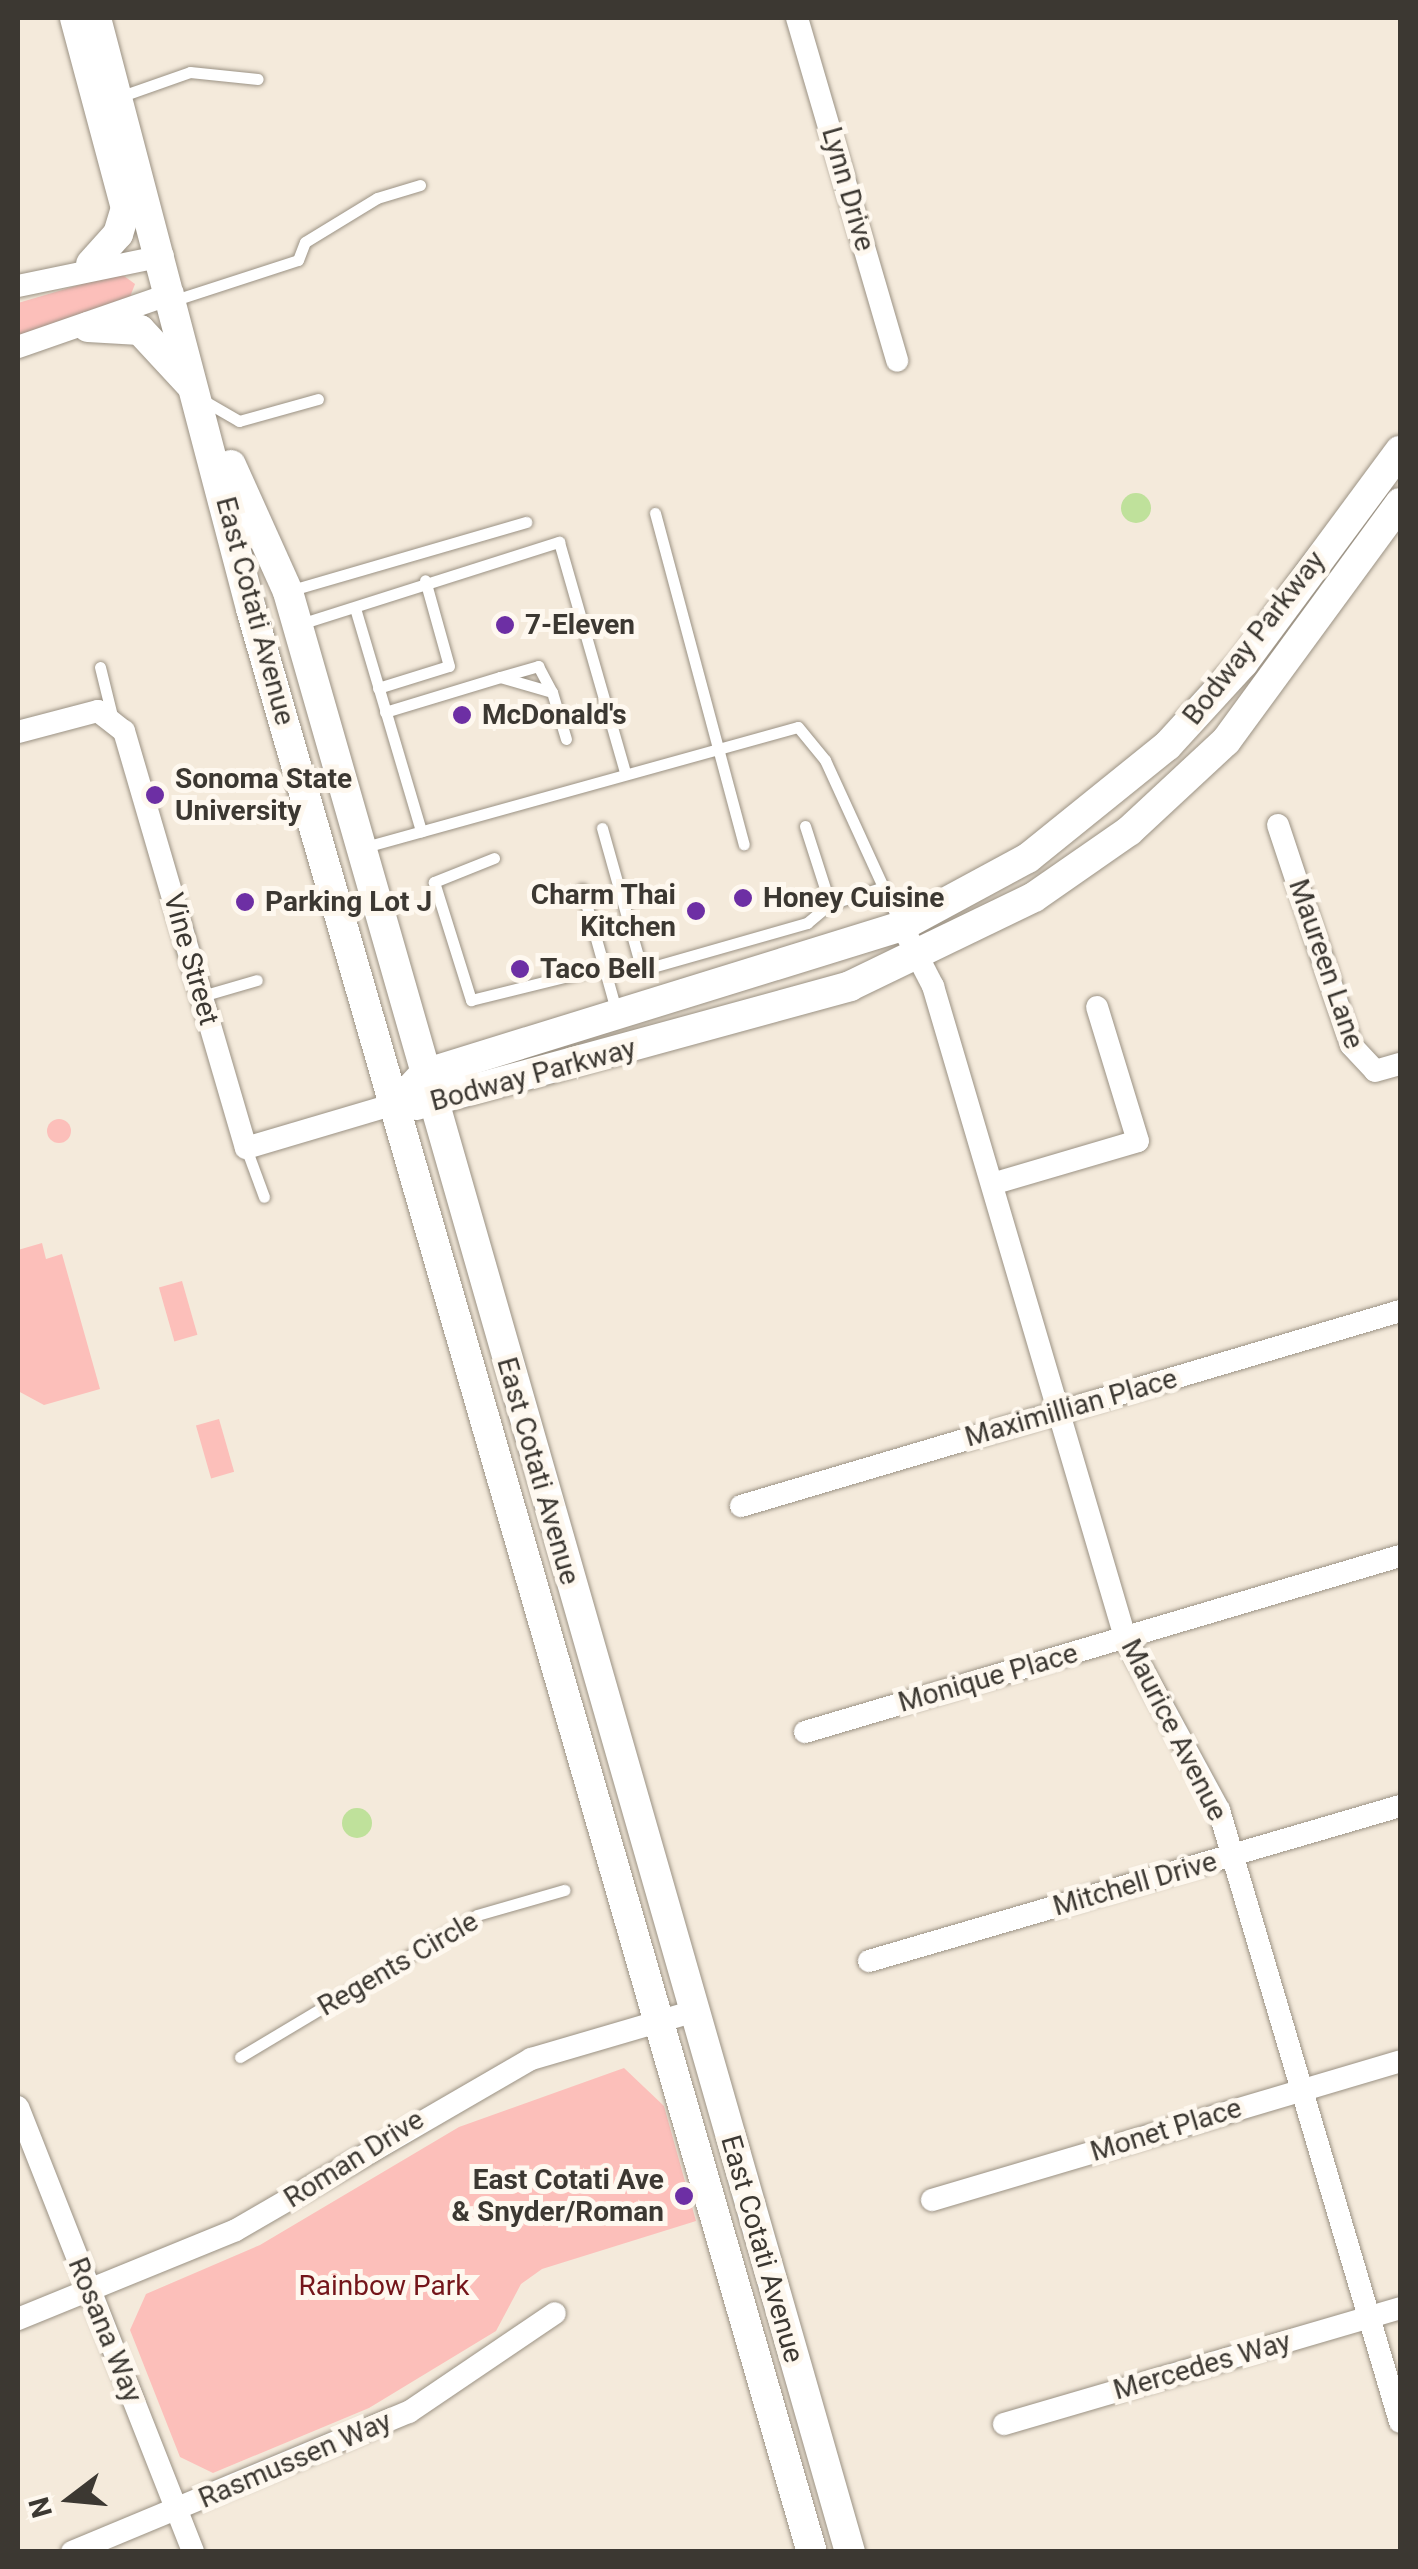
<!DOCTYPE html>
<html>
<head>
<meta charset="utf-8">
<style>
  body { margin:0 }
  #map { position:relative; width:1418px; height:2569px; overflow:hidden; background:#f4eadb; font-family:Roboto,sans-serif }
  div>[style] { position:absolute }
  .green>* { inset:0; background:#fcbfba; transform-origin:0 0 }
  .round { border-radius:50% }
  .water>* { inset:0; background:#bfe19b }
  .roads { filter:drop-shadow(0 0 2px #9b9284) drop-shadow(0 0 2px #9b9284) }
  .lane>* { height:11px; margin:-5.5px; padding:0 5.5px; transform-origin:5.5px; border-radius:5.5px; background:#fff }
  .street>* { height:22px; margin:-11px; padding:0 11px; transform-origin:11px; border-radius:11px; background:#fff }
  .secondary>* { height:30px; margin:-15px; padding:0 15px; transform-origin:15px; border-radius:15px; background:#fff }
  .dots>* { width:28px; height:28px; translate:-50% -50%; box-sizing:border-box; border:5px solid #fef8ef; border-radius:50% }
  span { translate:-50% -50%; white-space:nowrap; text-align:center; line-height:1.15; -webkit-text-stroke:10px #fef8ef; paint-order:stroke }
  .street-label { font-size:28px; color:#3c3832 }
  .poi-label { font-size:28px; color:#3c3832; font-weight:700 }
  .left { translate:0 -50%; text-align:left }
  .right { translate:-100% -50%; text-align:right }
  .park-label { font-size:28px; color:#74151a }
  .frame { position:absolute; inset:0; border:20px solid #3c3832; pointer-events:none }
  .north { position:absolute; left:20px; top:2449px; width:100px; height:100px; -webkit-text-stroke:8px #fef8ef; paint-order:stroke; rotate:254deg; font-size:28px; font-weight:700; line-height:40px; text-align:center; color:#3c3832 }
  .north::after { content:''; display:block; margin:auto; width:35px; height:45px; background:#3c3832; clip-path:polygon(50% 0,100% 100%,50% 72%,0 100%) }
</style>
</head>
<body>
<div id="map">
  <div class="green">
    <div style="clip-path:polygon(120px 273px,135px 284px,128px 302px,18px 335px,18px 303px)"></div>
    <div class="round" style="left:47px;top:1119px;width:24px;height:24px"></div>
    <div style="clip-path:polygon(42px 1243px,46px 1259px,62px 1254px,100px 1389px,44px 1405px,18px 1391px,18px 1250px)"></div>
    <div style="left:182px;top:1281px;width:56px;height:24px;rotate:74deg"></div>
    <div style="left:219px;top:1419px;width:55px;height:24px;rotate:74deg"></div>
    <div style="clip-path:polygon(624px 2068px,664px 2106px,696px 2221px,542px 2269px,521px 2284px,496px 2331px,369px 2408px,213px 2473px,180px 2457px,130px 2330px,146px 2294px,260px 2245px,459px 2127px)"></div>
  </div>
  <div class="water">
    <div class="round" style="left:1121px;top:493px;width:30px;height:30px"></div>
    <div class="round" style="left:342px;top:1808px;width:30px;height:30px"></div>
  </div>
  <div class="roads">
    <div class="lane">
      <div style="left:119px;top:97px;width:75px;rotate:-19.4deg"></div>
      <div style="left:190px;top:72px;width:68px;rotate:5.9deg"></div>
      <div style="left:175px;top:300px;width:129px;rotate:-18deg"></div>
      <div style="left:298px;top:260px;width:19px;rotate:-69deg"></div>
      <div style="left:305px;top:242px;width:84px;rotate:-31.4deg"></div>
      <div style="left:377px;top:198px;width:45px;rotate:-16.8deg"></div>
      <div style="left:201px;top:399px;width:44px;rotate:30.1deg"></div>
      <div style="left:239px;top:421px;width:82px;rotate:-15.6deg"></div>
      <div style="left:655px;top:513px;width:343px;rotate:75deg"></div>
      <div style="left:292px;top:590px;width:244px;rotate:-16.2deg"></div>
      <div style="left:355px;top:608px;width:233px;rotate:73.5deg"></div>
      <div style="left:300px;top:624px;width:272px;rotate:-17.6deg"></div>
      <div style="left:559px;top:542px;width:239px;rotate:74deg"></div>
      <div style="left:100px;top:667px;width:50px;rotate:76.2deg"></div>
      <div style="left:500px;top:677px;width:40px;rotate:-16deg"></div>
      <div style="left:538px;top:666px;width:30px;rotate:62deg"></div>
      <div style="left:378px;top:688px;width:74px;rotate:-17.2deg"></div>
      <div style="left:449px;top:666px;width:89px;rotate:-105.6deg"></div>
      <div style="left:385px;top:712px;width:120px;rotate:-16.9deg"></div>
      <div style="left:500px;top:677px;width:54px;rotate:16.1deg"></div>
      <div style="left:552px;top:692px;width:49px;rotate:73.4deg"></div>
      <div style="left:805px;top:826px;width:82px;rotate:72.2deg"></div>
      <div style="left:830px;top:904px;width:50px;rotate:-17.4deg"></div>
      <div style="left:602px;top:828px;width:148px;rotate:74.3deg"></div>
      <div style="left:642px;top:970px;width:172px;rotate:-15.9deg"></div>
      <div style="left:807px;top:923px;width:30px;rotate:-40deg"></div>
      <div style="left:365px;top:847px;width:449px;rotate:-15.5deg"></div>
      <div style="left:798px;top:727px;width:43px;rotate:50.7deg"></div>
      <div style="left:825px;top:760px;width:178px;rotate:65.4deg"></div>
      <div style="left:494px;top:858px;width:65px;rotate:158.2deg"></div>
      <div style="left:434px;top:882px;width:124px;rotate:72.6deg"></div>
      <div style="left:471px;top:1000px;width:137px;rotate:-13.9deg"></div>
      <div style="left:582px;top:889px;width:126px;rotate:74.3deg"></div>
      <div style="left:202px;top:996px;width:57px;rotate:-16.2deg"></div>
      <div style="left:246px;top:1148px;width:52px;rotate:69.8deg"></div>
      <div style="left:240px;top:2057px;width:276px;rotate:-30.9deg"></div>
      <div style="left:477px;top:1915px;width:91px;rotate:-16deg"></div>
    </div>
    <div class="street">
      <div style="left:797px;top:18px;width:357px;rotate:73.7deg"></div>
      <div style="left:18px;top:286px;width:148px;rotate:-11.7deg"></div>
      <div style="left:18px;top:347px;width:164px;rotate:-19.2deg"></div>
      <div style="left:18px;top:732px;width:83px;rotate:-14.7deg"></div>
      <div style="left:98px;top:711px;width:33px;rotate:38deg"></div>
      <div style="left:124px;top:731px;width:434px;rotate:73.7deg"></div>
      <div style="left:246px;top:1148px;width:159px;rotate:-16.5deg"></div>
      <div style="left:1278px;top:825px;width:232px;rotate:71.6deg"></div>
      <div style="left:1351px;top:1045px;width:35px;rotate:47deg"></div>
      <div style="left:1375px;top:1071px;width:26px;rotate:-16deg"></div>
      <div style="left:902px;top:926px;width:68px;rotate:62.7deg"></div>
      <div style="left:933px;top:986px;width:679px;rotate:73.57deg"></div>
      <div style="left:1125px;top:1637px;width:197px;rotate:61.5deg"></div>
      <div style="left:1219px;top:1810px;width:638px;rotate:73.52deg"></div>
      <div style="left:992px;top:1184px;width:152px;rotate:-16.4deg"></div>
      <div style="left:1138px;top:1141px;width:140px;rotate:-107deg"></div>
      <div style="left:741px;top:1506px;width:687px;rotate:-16.48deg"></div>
      <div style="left:805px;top:1732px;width:620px;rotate:-16.48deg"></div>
      <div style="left:869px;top:1961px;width:553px;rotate:-16.27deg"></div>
      <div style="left:18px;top:2107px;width:478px;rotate:68.5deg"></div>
      <div style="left:932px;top:2200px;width:488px;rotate:-16.5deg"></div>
      <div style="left:18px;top:2319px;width:235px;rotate:-22.2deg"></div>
      <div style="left:236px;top:2230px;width:341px;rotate:-30.1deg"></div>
      <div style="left:531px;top:2059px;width:171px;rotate:-16.3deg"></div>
      <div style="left:1004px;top:2424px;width:413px;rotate:-16.3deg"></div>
      <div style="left:72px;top:2552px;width:365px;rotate:-22.6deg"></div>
      <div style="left:409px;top:2412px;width:176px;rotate:-34.1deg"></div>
    </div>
    <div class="secondary">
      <div style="left:75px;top:18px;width:197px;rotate:75deg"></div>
      <div style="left:126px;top:208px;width:27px;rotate:107deg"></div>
      <div style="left:118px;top:234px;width:40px;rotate:132deg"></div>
      <div style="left:96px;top:18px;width:611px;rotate:75.3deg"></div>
      <div style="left:251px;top:609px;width:2022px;rotate:73.9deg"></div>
      <div style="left:88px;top:327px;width:52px;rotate:3.3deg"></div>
      <div style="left:140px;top:330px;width:74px;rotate:47.2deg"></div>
      <div style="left:231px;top:465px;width:139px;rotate:65.8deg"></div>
      <div style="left:288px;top:592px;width:2039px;rotate:74deg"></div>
      <div style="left:413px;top:1086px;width:16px;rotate:-47deg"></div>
      <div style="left:424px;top:1074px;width:500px;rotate:-17.2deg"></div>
      <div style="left:902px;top:926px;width:143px;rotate:-28.4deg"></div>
      <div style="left:1028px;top:858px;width:179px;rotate:-38.9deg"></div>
      <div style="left:1167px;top:746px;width:113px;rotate:-47.5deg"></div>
      <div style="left:1243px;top:663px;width:264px;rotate:-53.5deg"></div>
      <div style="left:416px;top:1105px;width:450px;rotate:-15.3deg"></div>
      <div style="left:850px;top:986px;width:204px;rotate:-25.8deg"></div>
      <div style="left:1034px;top:897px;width:116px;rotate:-34.8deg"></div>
      <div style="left:1129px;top:831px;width:132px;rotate:-42.9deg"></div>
      <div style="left:1226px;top:741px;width:295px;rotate:-53.8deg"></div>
    </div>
  </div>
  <div class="dots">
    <div style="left:505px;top:625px;background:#6d2fa4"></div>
    <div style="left:462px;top:715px;background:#6d2fa4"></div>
    <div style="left:155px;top:795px;background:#6d2fa4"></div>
    <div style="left:743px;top:898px;background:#6d2fa4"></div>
    <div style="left:245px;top:902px;background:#6d2fa4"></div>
    <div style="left:696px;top:911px;background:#6d2fa4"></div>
    <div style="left:520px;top:969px;background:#6d2fa4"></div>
    <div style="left:684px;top:2196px;background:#6d2fa4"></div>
  </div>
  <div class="street-label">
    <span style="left:848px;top:189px;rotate:74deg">Lynn Drive</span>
    <span style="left:255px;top:611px;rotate:75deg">East Cotati Avenue</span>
    <span style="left:1254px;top:638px;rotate:-52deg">Bodway Parkway</span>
    <span style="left:191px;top:959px;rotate:74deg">Vine Street</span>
    <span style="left:1326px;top:964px;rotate:71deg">Maureen Lane</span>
    <span style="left:533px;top:1075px;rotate:-15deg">Bodway Parkway</span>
    <span style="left:1071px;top:1408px;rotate:-16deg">Maximillian Place</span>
    <span style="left:538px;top:1471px;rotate:74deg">East Cotati Avenue</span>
    <span style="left:988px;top:1678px;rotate:-16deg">Monique Place</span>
    <span style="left:1174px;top:1730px;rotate:63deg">Maurice Avenue</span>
    <span style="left:1135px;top:1884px;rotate:-16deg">Mitchell Drive</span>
    <span style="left:398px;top:1964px;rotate:-30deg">Regents Circle</span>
    <span style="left:1166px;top:2130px;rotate:-17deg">Monet Place</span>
    <span style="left:354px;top:2159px;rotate:-32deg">Roman Drive</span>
    <span style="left:762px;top:2249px;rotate:74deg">East Cotati Avenue</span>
    <span style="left:105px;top:2330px;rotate:68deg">Rosana Way</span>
    <span style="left:1202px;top:2366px;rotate:-16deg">Mercedes Way</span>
    <span style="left:295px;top:2460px;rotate:-23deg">Rasmussen Way</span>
  </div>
  <div class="poi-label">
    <span class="left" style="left:525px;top:625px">7-Eleven</span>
    <span class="left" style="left:482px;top:715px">McDonald's</span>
    <span class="left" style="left:175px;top:795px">Sonoma State<br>University</span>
    <span class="right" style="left:676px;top:911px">Charm Thai<br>Kitchen</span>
    <span class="left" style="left:763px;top:898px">Honey Cuisine</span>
    <span class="left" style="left:265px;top:902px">Parking Lot J</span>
    <span class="left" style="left:540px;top:969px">Taco Bell</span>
    <span class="right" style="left:664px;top:2196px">East Cotati Ave<br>&amp; Snyder/Roman</span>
  </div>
  <div class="park-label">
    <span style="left:384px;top:2286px">Rainbow Park</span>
  </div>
  <div class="frame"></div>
  <div class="north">N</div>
</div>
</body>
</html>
